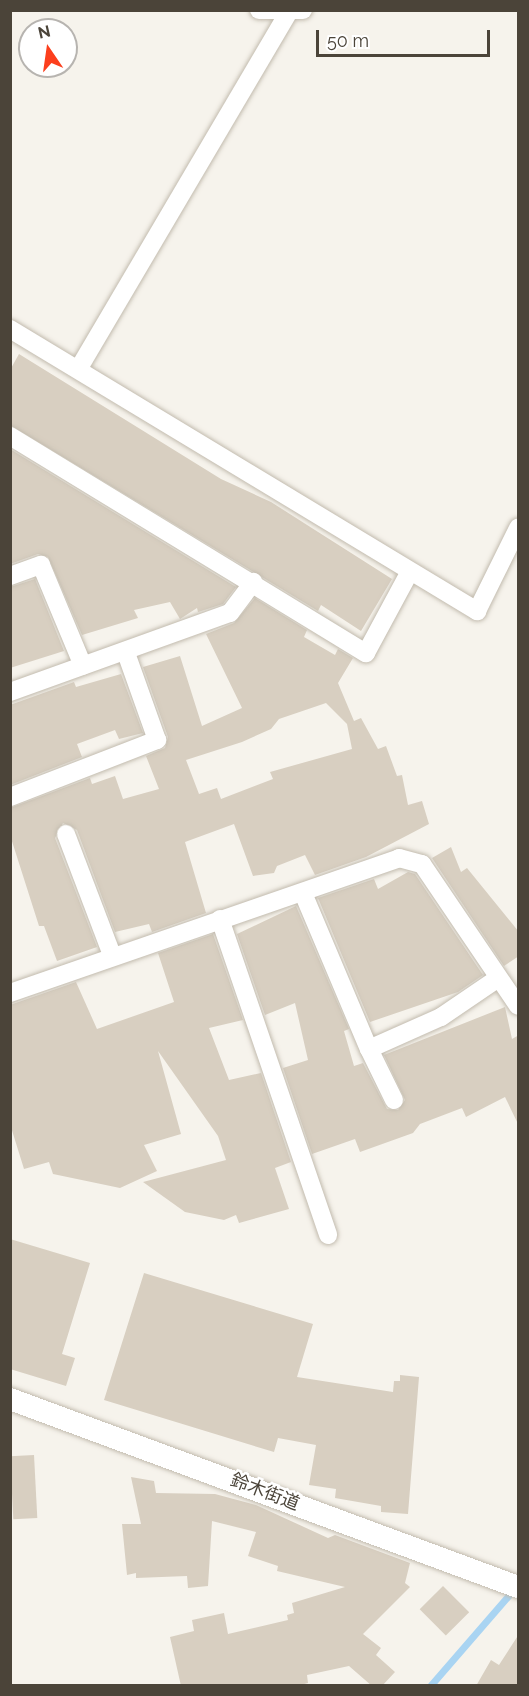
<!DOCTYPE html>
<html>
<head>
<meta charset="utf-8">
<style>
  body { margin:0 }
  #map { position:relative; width:529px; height:1696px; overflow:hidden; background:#f6f3ec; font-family:Raleway,"Noto Sans JP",sans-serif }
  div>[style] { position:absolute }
  .stream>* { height:7px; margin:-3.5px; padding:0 3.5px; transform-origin:3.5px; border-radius:3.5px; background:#a9d4f2 }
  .building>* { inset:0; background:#d8cfc1; transform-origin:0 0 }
  .roads { filter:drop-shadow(0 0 2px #c2bbae) drop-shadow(0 0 2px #c2bbae) }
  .minor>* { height:18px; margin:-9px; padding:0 9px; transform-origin:9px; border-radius:9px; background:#fff }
  .tertiary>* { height:22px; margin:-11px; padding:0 11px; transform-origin:11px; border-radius:11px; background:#fff }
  span { translate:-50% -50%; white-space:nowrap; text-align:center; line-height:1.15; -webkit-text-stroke:5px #fff; paint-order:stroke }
  .street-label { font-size:18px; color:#4b4439 }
  .frame { position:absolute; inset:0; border:12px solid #4b4439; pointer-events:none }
  .north { position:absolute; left:18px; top:18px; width:60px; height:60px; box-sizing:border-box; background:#fff; border:2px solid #b7b4b0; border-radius:50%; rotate:347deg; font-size:16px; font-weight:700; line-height:24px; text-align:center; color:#4b4439 }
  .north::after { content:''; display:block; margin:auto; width:21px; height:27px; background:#fc3f1d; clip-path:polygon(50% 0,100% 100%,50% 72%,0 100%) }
  .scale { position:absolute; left:316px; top:30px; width:174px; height:27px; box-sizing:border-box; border:3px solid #4b4439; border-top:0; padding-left:8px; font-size:18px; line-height:21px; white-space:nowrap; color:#4b4439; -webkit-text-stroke:4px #fff; paint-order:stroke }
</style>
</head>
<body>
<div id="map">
  <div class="stream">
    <div style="left:430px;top:1686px;width:130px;rotate:-49.1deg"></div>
  </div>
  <div class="building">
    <div style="clip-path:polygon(19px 354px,221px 479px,271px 502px,392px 579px,361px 631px,321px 605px,318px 611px,10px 425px,10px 370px)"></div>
    <div style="clip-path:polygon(10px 449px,236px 587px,223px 604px,198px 612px,197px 608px,180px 619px,170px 602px,134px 610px,138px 618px,82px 635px,48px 557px,38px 554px,10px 564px)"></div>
    <div style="clip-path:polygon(35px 579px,64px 651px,10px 668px,10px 587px)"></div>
    <div style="clip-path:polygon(evenodd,255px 598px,307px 630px,304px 637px,335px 655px,338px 649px,353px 658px,338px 683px,354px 721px,361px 718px,378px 749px,386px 746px,397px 776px,402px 775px,408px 805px,422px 801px,429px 824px,366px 857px,315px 875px,305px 855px,277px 866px,274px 873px,253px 876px,234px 824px,185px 842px,206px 913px,152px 932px,149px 924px,115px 932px,77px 830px,63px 823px,55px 838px,97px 947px,57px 961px,44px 926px,39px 926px,10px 835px,10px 808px,90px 778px,92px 784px,115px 776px,123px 799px,159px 789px,146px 756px,165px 748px,168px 737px,143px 667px,180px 656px,202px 726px,242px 708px,206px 634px,234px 623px,255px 598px,326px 703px,347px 724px,352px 749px,270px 772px,273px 779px,221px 799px,217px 788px,199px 794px,186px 760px,242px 742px,271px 729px,279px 719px,326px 703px)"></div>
    <div style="clip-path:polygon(121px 674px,143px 733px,119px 739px,115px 730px,77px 744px,82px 757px,10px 785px,10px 705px,74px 682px,76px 687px)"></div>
    <div style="clip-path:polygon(451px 847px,461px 872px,467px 868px,519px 932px,519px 956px,504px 966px,432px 858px)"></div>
    <div style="clip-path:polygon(408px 872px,415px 874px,483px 975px,458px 992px,370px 1022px,318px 898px,374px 879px,378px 889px)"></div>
    <div style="clip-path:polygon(296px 906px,349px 1029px,344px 1031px,354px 1066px,363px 1063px,387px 1109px,398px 1110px,405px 1100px,384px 1055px,505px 1007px,512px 1039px,519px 1035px,519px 1126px,505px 1097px,466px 1117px,462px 1108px,420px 1124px,413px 1133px,360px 1152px,355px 1139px,312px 1154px,283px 1068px,308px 1060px,295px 1003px,265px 1015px,237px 934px)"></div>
    <div style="clip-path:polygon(213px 934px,243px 1020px,209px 1028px,229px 1080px,261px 1073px,291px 1162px,275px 1168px,289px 1209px,239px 1223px,236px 1215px,224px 1220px,185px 1212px,143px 1182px,226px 1160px,218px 1136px,158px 1051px,181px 1134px,144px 1145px,157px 1171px,120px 1188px,53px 1174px,49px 1162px,24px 1169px,10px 1124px,10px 1005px,76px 982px,97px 1029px,174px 1002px,158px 953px)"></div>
    <div style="clip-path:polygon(10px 1239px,90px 1263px,62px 1354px,75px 1358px,66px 1386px,10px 1369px)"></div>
    <div style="clip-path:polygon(144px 1273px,313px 1324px,297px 1377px,393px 1392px,394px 1381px,400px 1381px,400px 1375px,419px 1377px,408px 1514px,381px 1512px,381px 1506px,335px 1498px,336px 1489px,309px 1485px,316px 1445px,278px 1438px,274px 1452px,104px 1400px)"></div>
    <div style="left:34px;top:1455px;width:63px;height:24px;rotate:87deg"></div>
    <div style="clip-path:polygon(131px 1477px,154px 1481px,156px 1493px,215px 1494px,256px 1505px,328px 1538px,335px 1535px,410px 1563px,405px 1583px,410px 1587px,363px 1634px,381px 1648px,376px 1655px,395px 1672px,382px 1686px,372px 1686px,349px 1666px,307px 1675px,308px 1683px,297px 1686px,181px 1686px,170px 1637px,194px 1631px,192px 1620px,224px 1613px,228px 1634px,288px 1620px,287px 1615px,294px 1613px,292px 1603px,345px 1587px,277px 1571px,278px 1566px,248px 1556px,256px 1532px,212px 1521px,208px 1586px,188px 1588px,187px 1576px,136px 1578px,136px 1573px,127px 1575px,122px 1524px,141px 1524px)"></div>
    <div style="left:443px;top:1586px;width:37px;height:33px;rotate:45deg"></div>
    <div style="clip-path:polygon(519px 1634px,519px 1686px,476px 1686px,491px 1660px,499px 1665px)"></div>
  </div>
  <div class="roads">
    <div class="minor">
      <div style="left:259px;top:10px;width:44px"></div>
      <div style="left:10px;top:329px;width:546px;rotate:31.13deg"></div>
      <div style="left:477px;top:611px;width:93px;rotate:-63.7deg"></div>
      <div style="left:79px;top:368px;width:413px;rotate:-59.5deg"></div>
      <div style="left:10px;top:436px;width:417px;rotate:31.4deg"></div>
      <div style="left:366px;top:653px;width:91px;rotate:-61.7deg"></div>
      <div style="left:10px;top:576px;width:33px;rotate:-20deg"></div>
      <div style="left:41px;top:565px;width:109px;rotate:67.4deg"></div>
      <div style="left:10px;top:692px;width:234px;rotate:-19.8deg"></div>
      <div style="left:230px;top:613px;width:39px;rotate:-53deg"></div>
      <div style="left:10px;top:797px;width:158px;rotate:-21.2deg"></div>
      <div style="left:157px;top:740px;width:92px;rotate:-109.6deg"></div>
      <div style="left:66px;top:834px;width:129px;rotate:69.2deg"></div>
      <div style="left:303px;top:893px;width:169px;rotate:67.1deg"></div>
      <div style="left:220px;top:919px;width:334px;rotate:71.1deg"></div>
      <div style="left:10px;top:993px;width:412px;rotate:-19.1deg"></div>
      <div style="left:399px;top:858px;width:24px;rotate:15deg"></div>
      <div style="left:422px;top:864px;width:171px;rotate:55.9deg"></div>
      <div style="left:394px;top:1100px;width:57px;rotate:-116.1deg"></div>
      <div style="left:369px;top:1049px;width:79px;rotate:-24deg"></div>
      <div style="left:441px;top:1017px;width:68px;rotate:-34.2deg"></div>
    </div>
    <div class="tertiary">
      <div style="left:10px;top:1399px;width:542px;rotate:20.31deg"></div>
    </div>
  </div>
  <div class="street-label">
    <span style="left:265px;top:1492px;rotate:21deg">鈴木街道</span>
  </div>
  <div class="frame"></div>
  <div class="north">N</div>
  <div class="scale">50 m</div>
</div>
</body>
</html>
